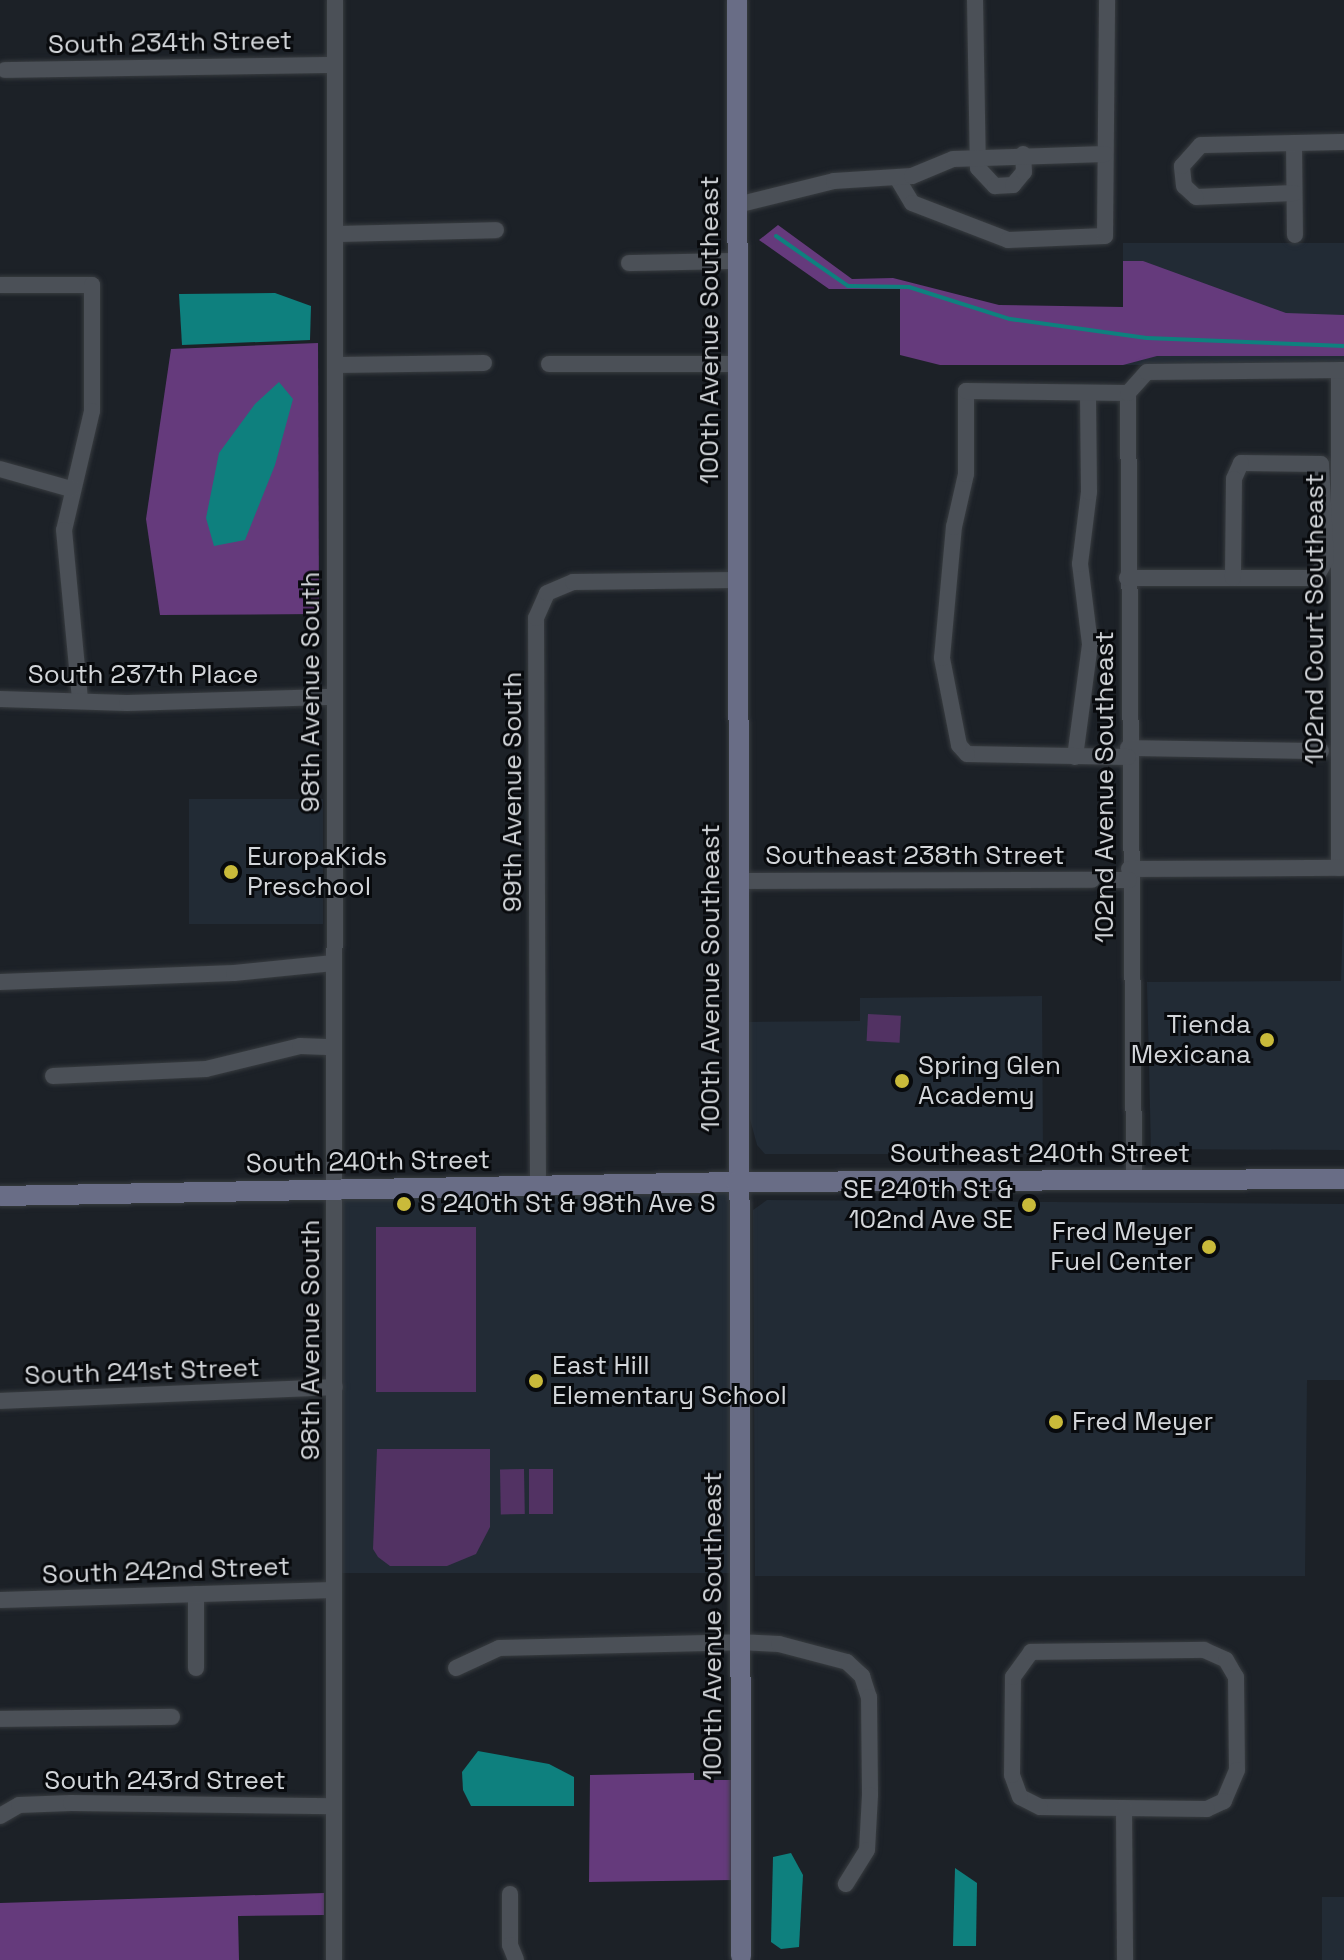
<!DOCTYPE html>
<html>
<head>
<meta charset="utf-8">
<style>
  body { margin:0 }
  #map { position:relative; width:1344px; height:1960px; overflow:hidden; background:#1c2127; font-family:"Space Grotesk",sans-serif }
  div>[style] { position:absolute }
  .built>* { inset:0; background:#222b35; transform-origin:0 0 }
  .green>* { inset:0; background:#523263; transform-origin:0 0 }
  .forest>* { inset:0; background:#653a7c }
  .water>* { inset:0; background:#0e807e }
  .stream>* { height:4px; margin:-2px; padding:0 2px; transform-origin:2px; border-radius:2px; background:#0e807e }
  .roads { filter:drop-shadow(0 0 2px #383c40) drop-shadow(0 0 2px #383c40) }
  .street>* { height:16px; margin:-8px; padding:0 8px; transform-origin:8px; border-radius:8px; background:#4b5057 }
  .secondary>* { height:20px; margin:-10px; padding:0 10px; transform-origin:10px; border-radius:10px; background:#696d86 }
  .dots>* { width:22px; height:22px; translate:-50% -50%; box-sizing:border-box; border:4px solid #080a0d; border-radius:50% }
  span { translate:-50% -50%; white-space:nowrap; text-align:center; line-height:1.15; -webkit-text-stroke:6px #080a0d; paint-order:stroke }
  .street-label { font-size:26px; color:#d3d6da }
  .poi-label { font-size:26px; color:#d3d6da }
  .left { translate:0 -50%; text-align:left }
  .right { translate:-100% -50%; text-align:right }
</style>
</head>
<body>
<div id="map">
  <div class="built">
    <div style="left:1123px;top:243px;width:221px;height:122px"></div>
    <div style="left:189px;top:799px;width:134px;height:125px"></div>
    <div style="clip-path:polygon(1344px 882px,1344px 1150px,1151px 1149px,1147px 982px,1341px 981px)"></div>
    <div style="clip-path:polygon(1042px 996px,1043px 1154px,765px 1154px,757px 1145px,750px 1119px,747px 1022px,860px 1021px,860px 998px)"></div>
    <div style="left:736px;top:1182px;width:391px;height:401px;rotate:90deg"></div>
    <div style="clip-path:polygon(767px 1200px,1344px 1204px,1344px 1380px,1307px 1380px,1305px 1576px,755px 1576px,753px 1210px)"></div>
    <div style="left:1322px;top:1897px;width:22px;height:63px"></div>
  </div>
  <div class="green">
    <div style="left:868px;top:1014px;width:33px;height:27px;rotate:3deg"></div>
    <div style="left:476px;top:1227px;width:165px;height:100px;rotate:90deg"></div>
    <div style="clip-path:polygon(377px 1449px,490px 1449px,490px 1527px,476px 1554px,447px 1566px,390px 1566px,378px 1557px,373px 1549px)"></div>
    <div style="left:524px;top:1469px;width:45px;height:24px;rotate:89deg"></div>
    <div style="left:529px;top:1469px;width:24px;height:45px"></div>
  </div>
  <div class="forest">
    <div style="clip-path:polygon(778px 225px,852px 279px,893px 278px,999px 305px,1123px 307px,1123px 261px,1143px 261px,1286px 313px,1344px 315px,1344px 356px,1157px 356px,1123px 365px,940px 365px,900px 355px,900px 289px,829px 289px,759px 240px)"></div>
    <div style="clip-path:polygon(318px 343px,319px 614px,160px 615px,146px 519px,171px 349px)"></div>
    <div style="clip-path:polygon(694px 1773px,694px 1780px,735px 1780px,734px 1880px,589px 1882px,590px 1775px)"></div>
    <div style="clip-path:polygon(324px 1893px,324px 1915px,238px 1916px,239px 1960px,0 1960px,0 1903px)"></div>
  </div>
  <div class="water">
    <div style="clip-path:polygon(275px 293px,311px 306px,310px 340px,182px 345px,179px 294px)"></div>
    <div style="clip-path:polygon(279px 382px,293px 399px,275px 465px,245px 540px,214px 546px,206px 518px,219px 453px,255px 404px)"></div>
    <div style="clip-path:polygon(478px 1751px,549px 1764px,574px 1777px,574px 1806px,471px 1806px,463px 1790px,462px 1772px)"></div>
    <div style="clip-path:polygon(791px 1853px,803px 1875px,799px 1947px,781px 1949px,771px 1942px,773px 1857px)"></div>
    <div style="clip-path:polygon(955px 1868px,977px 1883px,976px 1946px,953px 1946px)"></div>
  </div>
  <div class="stream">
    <div style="left:776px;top:236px;width:88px;rotate:34.8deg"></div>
    <div style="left:848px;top:286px;width:61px;rotate:0.9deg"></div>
    <div style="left:909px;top:287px;width:106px;rotate:17.6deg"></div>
    <div style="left:1010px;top:319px;width:138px;rotate:7.9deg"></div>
    <div style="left:1147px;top:338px;width:197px;rotate:2.3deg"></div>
  </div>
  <div class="roads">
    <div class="street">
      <div style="left:975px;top:0;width:168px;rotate:89deg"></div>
      <div style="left:978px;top:168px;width:25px;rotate:47deg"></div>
      <div style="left:995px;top:186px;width:18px;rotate:-3deg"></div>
      <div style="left:1013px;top:185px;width:17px;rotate:-50deg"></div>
      <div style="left:1024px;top:172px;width:18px;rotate:-93deg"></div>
      <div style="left:5px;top:70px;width:330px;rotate:-0.9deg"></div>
      <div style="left:1294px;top:143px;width:92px;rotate:89.4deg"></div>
      <div style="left:897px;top:178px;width:29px;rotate:59deg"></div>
      <div style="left:912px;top:203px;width:103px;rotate:21.1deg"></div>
      <div style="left:1008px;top:240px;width:97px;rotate:-2.4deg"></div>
      <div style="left:1105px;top:236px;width:236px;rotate:-89.5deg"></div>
      <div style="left:1294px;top:193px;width:98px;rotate:177.7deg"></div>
      <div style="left:1196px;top:197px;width:16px;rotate:-137deg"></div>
      <div style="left:1184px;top:186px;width:20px;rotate:-96deg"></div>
      <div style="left:1182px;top:166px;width:28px;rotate:-48deg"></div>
      <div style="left:1201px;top:145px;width:143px;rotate:-1.2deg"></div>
      <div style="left:737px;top:205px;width:100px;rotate:-13.9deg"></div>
      <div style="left:834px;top:181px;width:78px;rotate:-3.7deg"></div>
      <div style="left:912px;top:176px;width:44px;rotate:-22.5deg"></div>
      <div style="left:953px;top:159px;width:152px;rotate:-1.9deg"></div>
      <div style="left:336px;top:234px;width:160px;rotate:-1.4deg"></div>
      <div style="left:629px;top:263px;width:107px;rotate:-1.1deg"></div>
      <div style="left:0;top:285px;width:92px"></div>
      <div style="left:92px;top:285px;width:126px;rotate:90deg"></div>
      <div style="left:92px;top:411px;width:122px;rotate:103.2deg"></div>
      <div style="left:64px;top:530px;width:170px;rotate:84.6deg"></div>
      <div style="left:549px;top:364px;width:186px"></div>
      <div style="left:337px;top:365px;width:147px;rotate:-0.8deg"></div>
      <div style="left:1339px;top:370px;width:498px;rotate:90deg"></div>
      <div style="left:1128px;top:393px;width:787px;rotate:89.56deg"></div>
      <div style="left:0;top:469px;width:74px;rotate:15.7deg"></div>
      <div style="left:1127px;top:578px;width:181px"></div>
      <div style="left:1308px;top:578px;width:8px;rotate:-7deg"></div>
      <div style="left:1316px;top:577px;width:20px;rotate:-60deg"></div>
      <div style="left:1326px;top:560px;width:96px;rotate:-93deg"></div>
      <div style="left:1321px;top:464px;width:80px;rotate:-179.3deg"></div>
      <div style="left:1241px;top:463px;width:17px;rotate:114deg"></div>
      <div style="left:1234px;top:479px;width:99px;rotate:90.6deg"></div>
      <div style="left:0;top:699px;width:127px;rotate:1.8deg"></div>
      <div style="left:127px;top:703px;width:208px;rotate:-1.7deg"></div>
      <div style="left:1128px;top:748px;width:193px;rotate:0.9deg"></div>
      <div style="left:1075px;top:757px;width:114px;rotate:-82.4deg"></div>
      <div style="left:1090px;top:644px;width:81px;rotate:-97.1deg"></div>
      <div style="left:1080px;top:564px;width:73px;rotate:-82.9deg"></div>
      <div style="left:1089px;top:492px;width:99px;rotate:-90.6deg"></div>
      <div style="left:1128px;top:757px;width:161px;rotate:-178.9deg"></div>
      <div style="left:967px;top:754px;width:12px;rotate:-132deg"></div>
      <div style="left:959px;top:745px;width:89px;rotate:-101.1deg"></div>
      <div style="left:942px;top:658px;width:132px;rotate:-84.8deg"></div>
      <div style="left:954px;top:527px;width:54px;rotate:-77.2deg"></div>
      <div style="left:966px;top:474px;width:83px;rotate:-90deg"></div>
      <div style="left:966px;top:391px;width:162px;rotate:0.7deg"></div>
      <div style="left:1128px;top:393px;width:28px;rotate:-48deg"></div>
      <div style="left:1147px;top:372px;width:197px;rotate:-0.6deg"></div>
      <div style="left:1129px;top:869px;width:215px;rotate:-0.3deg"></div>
      <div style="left:1110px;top:880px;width:19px"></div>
      <div style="left:739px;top:881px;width:353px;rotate:-0.2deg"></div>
      <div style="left:0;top:982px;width:234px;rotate:-2.2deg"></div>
      <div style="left:234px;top:973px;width:100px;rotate:-5.7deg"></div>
      <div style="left:53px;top:1076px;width:153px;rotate:-2.6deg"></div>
      <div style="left:206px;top:1069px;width:97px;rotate:-13.7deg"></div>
      <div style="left:300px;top:1046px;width:33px;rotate:2deg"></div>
      <div style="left:538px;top:1185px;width:567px;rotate:-90.2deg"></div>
      <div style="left:536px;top:618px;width:27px;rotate:-66deg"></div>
      <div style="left:547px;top:593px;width:28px;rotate:-23deg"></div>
      <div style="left:573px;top:582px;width:162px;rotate:-0.7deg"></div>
      <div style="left:0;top:1401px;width:335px;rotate:-2.4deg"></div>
      <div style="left:196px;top:1594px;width:74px;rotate:90deg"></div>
      <div style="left:0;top:1600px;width:334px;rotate:-1.7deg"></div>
      <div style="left:1204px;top:1650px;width:24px;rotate:24deg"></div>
      <div style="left:1226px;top:1660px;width:20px;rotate:60deg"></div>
      <div style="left:1236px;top:1677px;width:93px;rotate:89.4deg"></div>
      <div style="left:1237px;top:1770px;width:34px;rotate:113deg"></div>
      <div style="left:1224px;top:1801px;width:19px;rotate:155deg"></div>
      <div style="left:1207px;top:1809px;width:167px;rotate:-179.3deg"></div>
      <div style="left:1040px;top:1807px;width:22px;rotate:-153deg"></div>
      <div style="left:1020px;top:1797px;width:23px;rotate:-110deg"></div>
      <div style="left:1012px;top:1775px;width:98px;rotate:-89.4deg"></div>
      <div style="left:1013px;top:1677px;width:31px;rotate:-54deg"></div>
      <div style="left:1031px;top:1652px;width:173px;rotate:-0.7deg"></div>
      <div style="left:456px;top:1668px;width:47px;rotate:-24.9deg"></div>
      <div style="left:499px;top:1648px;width:240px;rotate:-1.4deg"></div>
      <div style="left:739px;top:1642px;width:40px;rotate:2.9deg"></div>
      <div style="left:779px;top:1644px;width:70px;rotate:14.8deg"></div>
      <div style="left:847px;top:1662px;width:21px;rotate:43deg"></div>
      <div style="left:862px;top:1676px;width:22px;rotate:72deg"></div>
      <div style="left:869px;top:1697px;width:98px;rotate:89.4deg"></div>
      <div style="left:870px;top:1795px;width:55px;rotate:93.1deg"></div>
      <div style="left:867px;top:1850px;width:40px;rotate:122deg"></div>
      <div style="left:0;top:1719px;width:172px;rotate:-0.7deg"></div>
      <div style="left:1124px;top:1808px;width:152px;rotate:89.6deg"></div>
      <div style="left:0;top:1816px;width:22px;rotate:-30deg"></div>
      <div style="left:19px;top:1805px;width:52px;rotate:-2.2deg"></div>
      <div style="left:71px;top:1803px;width:263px;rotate:0.7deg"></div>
      <div style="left:510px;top:1894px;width:51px;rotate:90deg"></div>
      <div style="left:510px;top:1945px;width:16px;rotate:68deg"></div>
      <div style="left:334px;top:1960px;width:1960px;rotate:-89.97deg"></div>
    </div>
    <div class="secondary">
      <div style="left:737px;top:0;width:1956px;rotate:89.88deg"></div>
      <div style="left:0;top:1196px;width:736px;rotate:-1.09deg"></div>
      <div style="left:736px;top:1182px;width:608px;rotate:-0.28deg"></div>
    </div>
  </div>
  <div class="dots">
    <div style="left:231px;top:872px;background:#c9ba3a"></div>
    <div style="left:1267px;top:1040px;background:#c9ba3a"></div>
    <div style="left:902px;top:1081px;background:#c9ba3a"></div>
    <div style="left:404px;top:1204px;background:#c9ba3a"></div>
    <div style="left:1029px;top:1205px;background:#c9ba3a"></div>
    <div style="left:1209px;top:1247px;background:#c9ba3a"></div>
    <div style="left:536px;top:1381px;background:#c9ba3a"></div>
    <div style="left:1056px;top:1422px;background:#c9ba3a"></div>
  </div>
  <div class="street-label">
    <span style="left:170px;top:43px;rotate:-1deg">South 234th Street</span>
    <span style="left:710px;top:330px;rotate:-90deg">100th Avenue Southeast</span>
    <span style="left:1315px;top:619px;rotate:-90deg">102nd Court Southeast</span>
    <span style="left:143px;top:675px">South 237th Place</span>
    <span style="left:311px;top:692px;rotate:-90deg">98th Avenue South</span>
    <span style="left:1105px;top:787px;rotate:-90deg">102nd Avenue Southeast</span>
    <span style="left:513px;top:792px;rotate:-90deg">99th Avenue South</span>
    <span style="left:915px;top:856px">Southeast 238th Street</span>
    <span style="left:711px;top:978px;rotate:-90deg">100th Avenue Southeast</span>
    <span style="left:1040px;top:1154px">Southeast 240th Street</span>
    <span style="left:368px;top:1162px;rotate:-1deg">South 240th Street</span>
    <span style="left:311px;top:1340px;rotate:-90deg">98th Avenue South</span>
    <span style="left:142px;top:1372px;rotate:-2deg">South 241st Street</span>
    <span style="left:166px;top:1571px;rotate:-2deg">South 242nd Street</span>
    <span style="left:713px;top:1626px;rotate:-90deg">100th Avenue Southeast</span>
    <span style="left:165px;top:1781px">South 243rd Street</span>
  </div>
  <div class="poi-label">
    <span class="left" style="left:247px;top:872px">EuropaKids<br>Preschool</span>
    <span class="right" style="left:1251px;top:1040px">Tienda<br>Mexicana</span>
    <span class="left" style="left:918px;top:1081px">Spring Glen<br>Academy</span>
    <span class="right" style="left:1013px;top:1205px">SE 240th St &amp;<br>102nd Ave SE</span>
    <span class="left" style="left:420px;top:1204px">S 240th St &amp; 98th Ave S</span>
    <span class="right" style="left:1193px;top:1247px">Fred Meyer<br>Fuel Center</span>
    <span class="left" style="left:552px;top:1381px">East Hill<br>Elementary School</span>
    <span class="left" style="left:1072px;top:1422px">Fred Meyer</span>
  </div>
</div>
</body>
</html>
